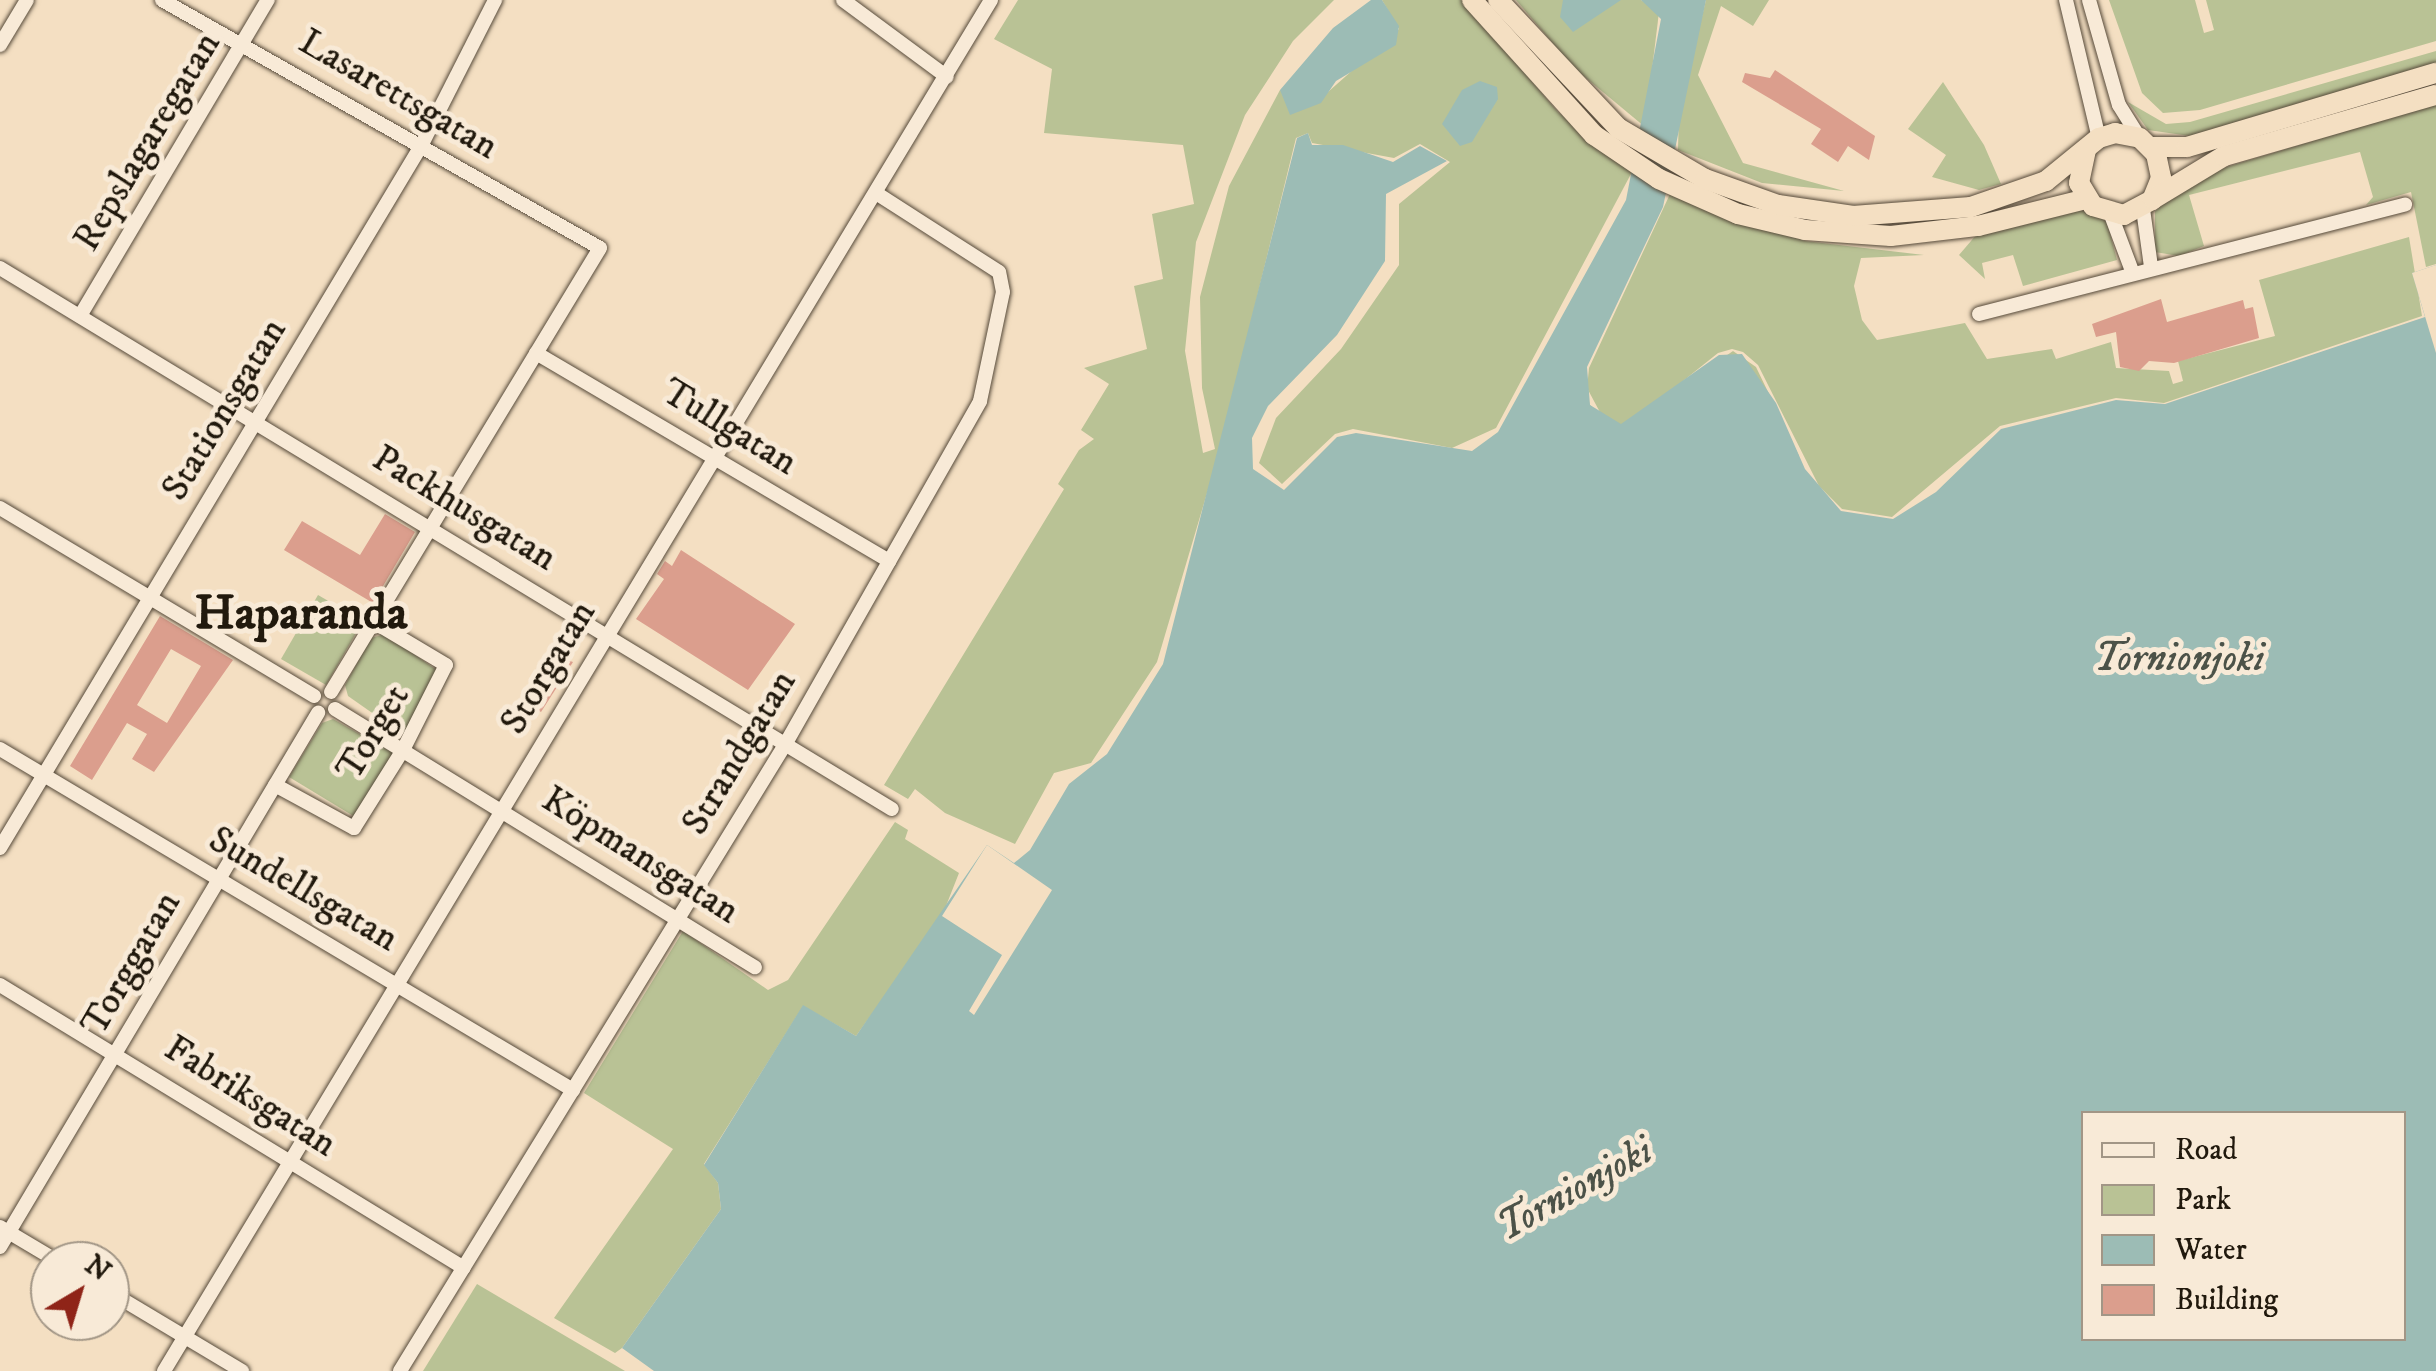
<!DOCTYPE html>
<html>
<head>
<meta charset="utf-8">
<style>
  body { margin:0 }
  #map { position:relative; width:2436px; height:1371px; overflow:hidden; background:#f4dfc2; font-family:"IM FELL DW Pica",serif }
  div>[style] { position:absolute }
  .green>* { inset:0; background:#b9c295; transform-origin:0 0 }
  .water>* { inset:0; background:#9cbcb5 }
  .pier>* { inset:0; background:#f4dfc2 }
  .building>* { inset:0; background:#db9e8d }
  .roads { filter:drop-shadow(0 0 2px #564a3a) drop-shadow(0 0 2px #564a3a) }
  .minor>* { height:14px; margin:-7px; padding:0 7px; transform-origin:7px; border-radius:7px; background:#f8ead7 }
  .highway>* { height:20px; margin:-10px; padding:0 10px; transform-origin:10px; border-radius:10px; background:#f4dfc2 }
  span { translate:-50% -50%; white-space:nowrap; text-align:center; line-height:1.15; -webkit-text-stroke:10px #f8ead7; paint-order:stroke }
  .street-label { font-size:38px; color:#21190d }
  .water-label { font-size:40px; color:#4c5248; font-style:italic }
  .district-label { font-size:48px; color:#21190d; font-weight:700 }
  .legend { position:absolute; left:2081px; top:1111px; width:325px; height:230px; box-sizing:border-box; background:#f8ead7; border:2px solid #a29686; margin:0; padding:12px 18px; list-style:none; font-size:30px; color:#21190d }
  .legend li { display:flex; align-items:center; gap:20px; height:50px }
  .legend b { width:50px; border:2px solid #a29686 }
  .north { position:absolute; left:30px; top:1241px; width:100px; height:100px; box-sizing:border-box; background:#f8ead7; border:2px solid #a29686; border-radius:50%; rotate:38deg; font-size:28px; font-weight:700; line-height:40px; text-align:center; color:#21190d }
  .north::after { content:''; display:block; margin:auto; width:35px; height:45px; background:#8f2418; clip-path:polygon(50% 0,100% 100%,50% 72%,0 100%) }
</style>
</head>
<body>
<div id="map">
  <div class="green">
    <div style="clip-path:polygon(1018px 0,1334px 0,1293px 41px,1245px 115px,1196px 242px,1185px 351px,1203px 453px,1215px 449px,1202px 388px,1200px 297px,1229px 186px,1280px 90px,1319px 100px,1399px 29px,1382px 0,1462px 0,1558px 112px,1632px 172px,1496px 428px,1452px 448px,1353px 429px,1335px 434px,1282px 484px,1259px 463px,1276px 418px,1341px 349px,1399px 265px,1399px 204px,1450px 162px,1420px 144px,1394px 158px,1312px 143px,1308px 133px,1296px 138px,1218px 456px,1157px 662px,1091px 763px,1054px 773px,1015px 844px,945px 813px,915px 789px,908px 799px,884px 785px,1064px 489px,1058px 484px,1079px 450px,1094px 439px,1081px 430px,1109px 384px,1084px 368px,1147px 349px,1134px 286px,1163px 279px,1152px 214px,1194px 204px,1183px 145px,1044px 133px,1052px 69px,994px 39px)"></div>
    <div style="clip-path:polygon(1516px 0,1641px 0,1659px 12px,1645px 127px,1574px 68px)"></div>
    <div style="clip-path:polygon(1706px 0,1769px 0,1753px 26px,1721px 6px,1698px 75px,1743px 163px,1844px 191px,1762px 183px,1678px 150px,1679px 110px)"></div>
    <div style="clip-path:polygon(2109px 0,2195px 0,2204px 33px,2214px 30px,2206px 0,2436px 0,2436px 41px,2200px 110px,2163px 113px,2142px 93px)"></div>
    <div style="clip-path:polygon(2436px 51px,2436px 64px,2190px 136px,2148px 130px,2128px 102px,2166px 124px,2190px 122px)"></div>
    <div style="clip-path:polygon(1943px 82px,1984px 145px,2001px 184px,1979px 190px,1932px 177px,1946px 155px,1908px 129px)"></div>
    <div style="clip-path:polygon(2436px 104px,2436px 264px,2426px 267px,2411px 192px,2366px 205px,2373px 197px,2360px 152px,2189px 195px,2204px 246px,2179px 256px,2155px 252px,2155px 211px,2203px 174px)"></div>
    <div style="clip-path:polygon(1670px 194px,1805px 241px,1924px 255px,1861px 258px,1854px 286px,1862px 320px,1877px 340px,1965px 323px,1987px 359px,2052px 349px,2056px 359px,2111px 342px,2116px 368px,2169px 371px,2173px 384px,2183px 381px,2178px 361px,2275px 336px,2259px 280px,2409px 237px,2422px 316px,2164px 403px,2116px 398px,2000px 426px,1892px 517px,1842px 509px,1819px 486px,1758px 365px,1743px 352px,1732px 349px,1718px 353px,1643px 413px,1733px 351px,1756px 367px,1799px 456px,1452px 487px,1587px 368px,1585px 389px,1590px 405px,1602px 416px,1587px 388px,1589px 368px)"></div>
    <div style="clip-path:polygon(2078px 205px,2107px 222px,2117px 260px,2023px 286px,2013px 255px,1982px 263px,1985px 279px,1959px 255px,1977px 234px)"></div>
    <div style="left:318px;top:595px;width:52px;height:74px;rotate:30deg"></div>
    <div style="clip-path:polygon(385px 634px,441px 673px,405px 736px,348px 696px,345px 685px,371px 638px)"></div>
    <div style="clip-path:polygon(333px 719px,393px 753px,355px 817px,289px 777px,322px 723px)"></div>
    <div style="clip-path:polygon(895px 822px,908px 830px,905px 839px,959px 873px,942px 916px,856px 1036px,803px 1006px,704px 1164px,718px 1183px,721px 1209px,622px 1348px,615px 1353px,554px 1318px,673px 1149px,584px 1093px,683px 931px,768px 990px,788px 980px)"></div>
    <div style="clip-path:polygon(477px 1284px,625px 1371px,423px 1371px)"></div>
  </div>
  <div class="water">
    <div style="clip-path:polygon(1371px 0,1382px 0,1399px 26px,1396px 45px,1336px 81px,1321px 103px,1290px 115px,1280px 90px,1333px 28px)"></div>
    <div style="clip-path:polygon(1563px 0,1621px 0,1573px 32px,1560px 17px)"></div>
    <div style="clip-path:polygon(evenodd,1641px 0,1706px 0,1663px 207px,1587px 367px,1590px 405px,1621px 424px,1719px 355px,1742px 354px,1776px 403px,1805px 469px,1841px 511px,1893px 519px,1936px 492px,2001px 429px,2116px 400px,2165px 404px,2425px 317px,2412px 273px,2436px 265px,2436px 1371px,654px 1371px,622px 1348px,721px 1209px,718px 1183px,704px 1165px,803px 1005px,856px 1036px,987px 845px,1014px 863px,1030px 850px,1069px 784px,1107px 754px,1163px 664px,1297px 138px,1308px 133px,1312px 145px,1343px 145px,1393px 162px,1420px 146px,1447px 161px,1386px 194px,1385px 261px,1337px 335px,1268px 406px,1252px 438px,1253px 469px,1284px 490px,1337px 437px,1356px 433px,1472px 451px,1498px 432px,1626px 200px,1661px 19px,1641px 0,2084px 1114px,2404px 1114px,2404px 1338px,2084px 1338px,2084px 1114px)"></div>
    <div style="clip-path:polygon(1480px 81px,1497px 87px,1498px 99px,1472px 142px,1460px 146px,1442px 124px,1462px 90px)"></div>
  </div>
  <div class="pier">
    <div style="clip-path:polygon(2436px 265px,2436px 353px,2412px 273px)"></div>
    <div style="clip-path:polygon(987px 845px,1052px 890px,974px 1015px,969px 1011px,1002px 955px,942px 916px)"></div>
  </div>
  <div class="building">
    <div style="clip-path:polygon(1775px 70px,1875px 136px,1869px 160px,1848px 146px,1838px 162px,1811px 144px,1821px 129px,1742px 82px,1745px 73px,1770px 78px)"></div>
    <div style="clip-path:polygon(2161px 299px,2167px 322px,2243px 300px,2245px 309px,2253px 307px,2259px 338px,2174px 363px,2149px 361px,2139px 371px,2120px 367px,2116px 332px,2096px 337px,2092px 324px)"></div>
    <div style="clip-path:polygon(385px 514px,415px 532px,373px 603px,284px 550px,302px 521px,360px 555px)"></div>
    <div style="clip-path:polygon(681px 550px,795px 624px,748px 690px,636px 619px,664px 579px,657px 574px,665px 561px,672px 566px)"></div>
    <div style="clip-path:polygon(evenodd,160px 616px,233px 660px,154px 772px,132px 759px,147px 734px,127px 723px,92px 780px,70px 766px,160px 616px,171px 649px,201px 666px,167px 723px,137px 705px,171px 649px)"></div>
    <div style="clip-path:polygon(552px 655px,573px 662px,541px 712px,524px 702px)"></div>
  </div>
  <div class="roads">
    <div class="minor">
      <div style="left:162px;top:0;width:503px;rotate:29.52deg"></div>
      <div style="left:600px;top:248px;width:519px;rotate:121.21deg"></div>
      <div style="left:843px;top:0;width:129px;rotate:36.5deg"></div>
      <div style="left:2066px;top:0;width:142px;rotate:76.6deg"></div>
      <div style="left:2089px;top:0;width:109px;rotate:74.1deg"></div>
      <div style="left:2119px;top:105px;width:39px;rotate:58deg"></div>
      <div style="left:0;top:45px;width:52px;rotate:-59deg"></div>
      <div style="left:2143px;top:209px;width:59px;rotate:82.1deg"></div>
      <div style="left:2111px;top:215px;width:60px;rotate:69.4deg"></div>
      <div style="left:0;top:268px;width:1043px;rotate:31.24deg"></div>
      <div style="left:1979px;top:314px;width:440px;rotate:-14.4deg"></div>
      <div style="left:80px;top:316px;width:368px;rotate:-59.3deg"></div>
      <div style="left:536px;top:353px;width:410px;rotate:30.5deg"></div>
      <div style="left:0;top:508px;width:366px;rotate:30.9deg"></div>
      <div style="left:335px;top:709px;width:493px;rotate:31.6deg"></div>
      <div style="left:0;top:749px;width:667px;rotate:30.76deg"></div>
      <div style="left:275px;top:785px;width:90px;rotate:28.6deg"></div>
      <div style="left:354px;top:828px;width:92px;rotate:-57.9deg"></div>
      <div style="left:403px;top:750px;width:95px;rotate:-63.2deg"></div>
      <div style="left:446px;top:665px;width:84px;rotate:-149.2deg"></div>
      <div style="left:0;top:848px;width:819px;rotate:-59.05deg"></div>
      <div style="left:421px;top:146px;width:164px;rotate:-63.1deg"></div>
      <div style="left:0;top:985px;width:543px;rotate:31.38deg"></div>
      <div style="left:0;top:1227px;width:66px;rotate:30.8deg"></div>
      <div style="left:0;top:1247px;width:622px;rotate:-59.23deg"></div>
      <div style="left:110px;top:1292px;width:154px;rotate:30.9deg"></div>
      <div style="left:164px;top:1371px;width:1601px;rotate:-58.9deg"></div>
      <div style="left:400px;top:1371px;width:737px;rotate:-58.42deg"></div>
      <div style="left:786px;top:743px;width:393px;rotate:-60.4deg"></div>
      <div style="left:980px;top:401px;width:111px;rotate:-78.1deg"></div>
      <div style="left:1003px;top:292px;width:20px;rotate:-101deg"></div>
      <div style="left:999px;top:272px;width:146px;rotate:-147.3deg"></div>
    </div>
    <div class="highway">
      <div style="left:1472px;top:0;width:182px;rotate:47.9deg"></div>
      <div style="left:1594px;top:135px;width:78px;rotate:34.1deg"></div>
      <div style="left:1659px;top:179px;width:86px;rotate:23.9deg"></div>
      <div style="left:1738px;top:214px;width:69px;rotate:13.4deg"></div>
      <div style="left:1805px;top:230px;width:86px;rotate:4deg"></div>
      <div style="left:1891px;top:236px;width:88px;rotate:-6.6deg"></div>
      <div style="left:1978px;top:226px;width:111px;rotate:-14deg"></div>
      <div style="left:1498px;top:0;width:175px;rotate:46.8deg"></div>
      <div style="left:1618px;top:128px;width:101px;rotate:30.4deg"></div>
      <div style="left:1705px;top:179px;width:77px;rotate:19.6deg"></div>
      <div style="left:1778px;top:205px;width:76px;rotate:8.3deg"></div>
      <div style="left:1853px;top:216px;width:118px;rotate:-4.4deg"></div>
      <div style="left:1971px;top:207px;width:79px;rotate:-19.1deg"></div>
      <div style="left:2046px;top:181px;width:68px;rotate:-39.1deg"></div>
      <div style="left:2099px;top:138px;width:17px;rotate:-17deg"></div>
      <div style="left:2115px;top:133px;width:25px;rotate:11deg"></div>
      <div style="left:2140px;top:138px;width:23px;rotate:45deg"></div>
      <div style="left:2156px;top:154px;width:25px;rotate:78deg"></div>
      <div style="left:2161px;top:178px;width:24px;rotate:112deg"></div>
      <div style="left:2152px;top:200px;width:32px;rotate:152deg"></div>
      <div style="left:2124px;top:215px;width:32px;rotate:-164deg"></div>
      <div style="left:2093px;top:206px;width:27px;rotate:-121deg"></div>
      <div style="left:2079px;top:183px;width:35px;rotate:-78deg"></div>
      <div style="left:2151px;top:147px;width:36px"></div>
      <div style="left:2187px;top:147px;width:260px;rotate:-16.6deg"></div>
      <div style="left:2153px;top:199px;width:83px;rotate:-31.2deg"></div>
      <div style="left:2224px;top:156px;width:221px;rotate:-16.1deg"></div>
    </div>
  </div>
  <div class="street-label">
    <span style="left:398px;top:95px;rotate:30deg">Lasarettsgatan</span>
    <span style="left:148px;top:142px;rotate:-59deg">Repslagaregatan</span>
    <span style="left:225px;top:410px;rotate:-59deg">Stationsgatan</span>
    <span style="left:729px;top:428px;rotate:31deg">Tullgatan</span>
    <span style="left:464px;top:509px;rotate:31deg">Packhusgatan</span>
    <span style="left:549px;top:668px;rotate:-59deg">Storgatan</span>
    <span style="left:374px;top:733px;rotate:-59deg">Torget</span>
    <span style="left:740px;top:753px;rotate:-59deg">Strandgatan</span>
    <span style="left:640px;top:856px;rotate:32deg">Köpmansgatan</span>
    <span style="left:303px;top:890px;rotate:30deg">Sundellsgatan</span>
    <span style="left:132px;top:964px;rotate:-60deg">Torggatan</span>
    <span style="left:250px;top:1097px;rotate:32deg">Fabriksgatan</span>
  </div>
  <div class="water-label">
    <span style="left:2179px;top:659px">Tornionjoki</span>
    <span style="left:1575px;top:1190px;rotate:-29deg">Tornionjoki</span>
  </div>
  <div class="district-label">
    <span style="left:301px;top:615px">Haparanda</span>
  </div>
  <ul class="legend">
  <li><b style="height:12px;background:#f8ead7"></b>Road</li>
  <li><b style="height:28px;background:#b9c295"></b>Park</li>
  <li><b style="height:28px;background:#9cbcb5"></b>Water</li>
  <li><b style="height:28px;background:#db9e8d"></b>Building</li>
  </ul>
  <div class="north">N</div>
</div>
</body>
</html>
